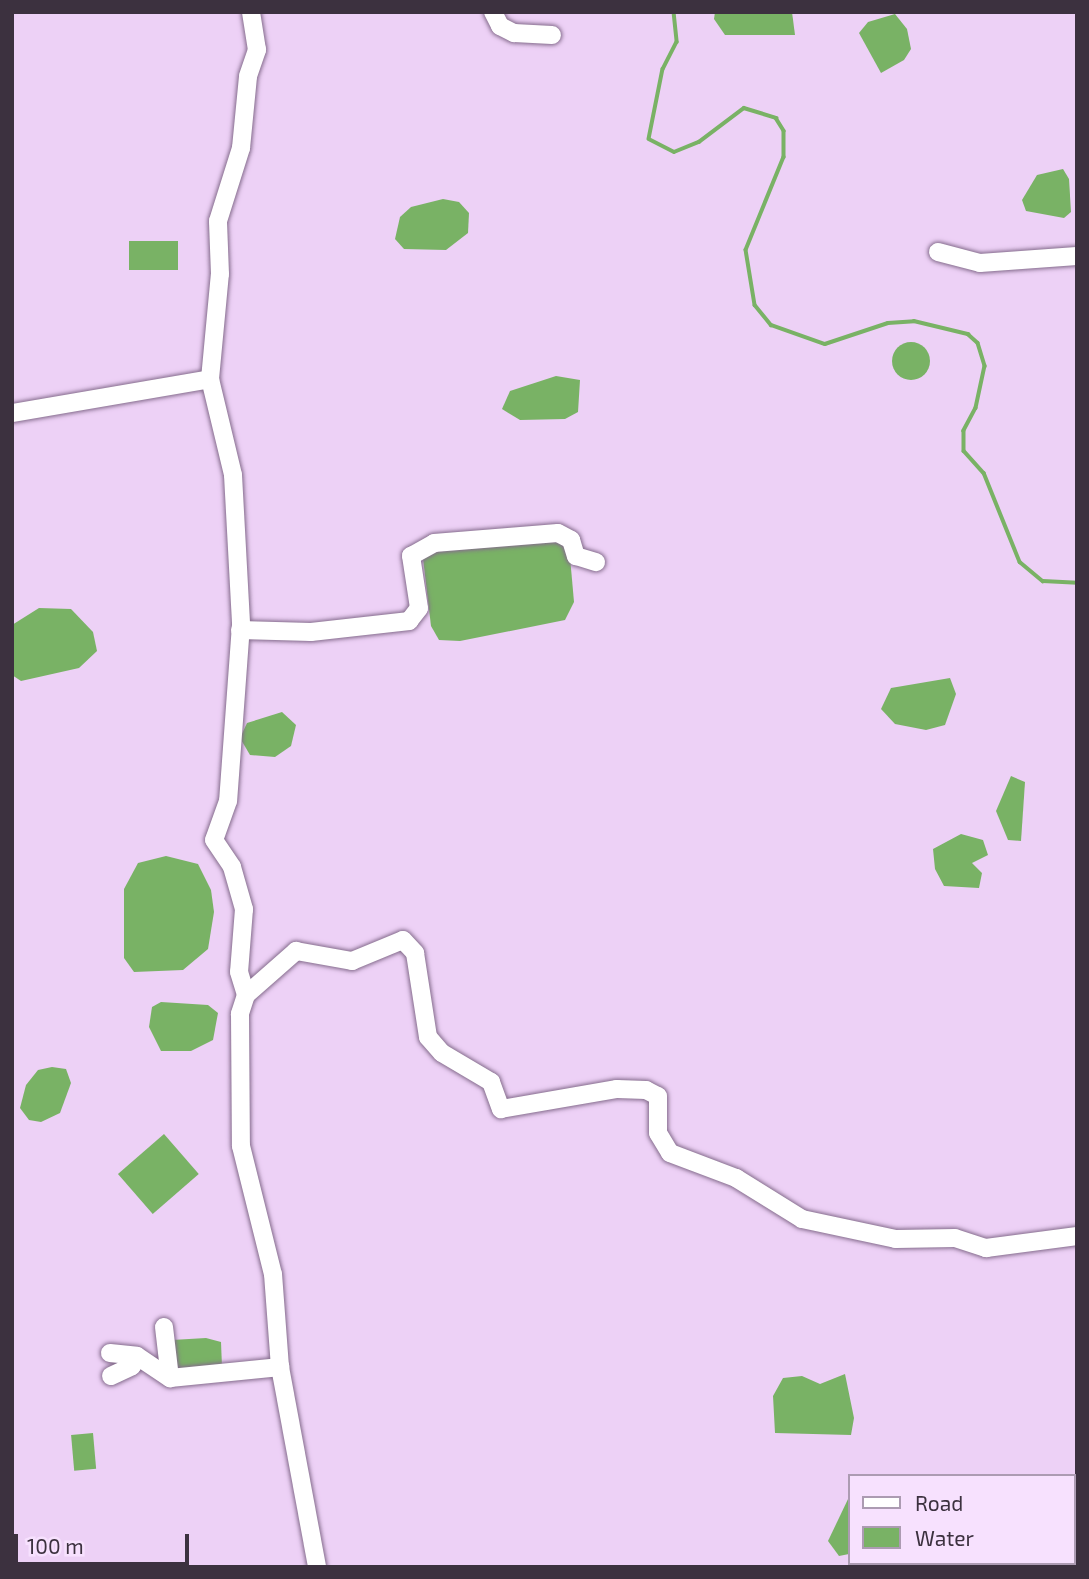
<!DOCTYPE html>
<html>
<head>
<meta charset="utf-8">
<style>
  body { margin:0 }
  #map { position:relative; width:1089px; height:1579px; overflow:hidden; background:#edd1f6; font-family:"Exo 2",sans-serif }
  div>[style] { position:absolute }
  .water>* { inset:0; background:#79b265; transform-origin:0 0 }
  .round { border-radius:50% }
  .stream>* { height:3.5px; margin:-1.75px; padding:0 1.75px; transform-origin:1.75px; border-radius:1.75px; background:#79b265 }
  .roads { filter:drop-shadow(0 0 2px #856c8d) drop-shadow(0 0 2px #856c8d) }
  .minor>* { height:18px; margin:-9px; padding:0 9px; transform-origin:9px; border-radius:9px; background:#fff }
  span { translate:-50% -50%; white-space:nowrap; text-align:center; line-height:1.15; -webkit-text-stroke:5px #f7e1fe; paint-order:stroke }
  .frame { position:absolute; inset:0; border:14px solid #3c313f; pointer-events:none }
  .legend { position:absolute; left:848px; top:1474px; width:228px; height:91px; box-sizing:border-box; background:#f7e1fe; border:2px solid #ac9bb2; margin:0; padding:9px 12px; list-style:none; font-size:21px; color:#3c313f }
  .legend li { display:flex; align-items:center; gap:14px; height:35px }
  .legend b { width:35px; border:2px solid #ac9bb2 }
  .scale { position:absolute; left:14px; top:1534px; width:175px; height:32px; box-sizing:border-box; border:4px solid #3c313f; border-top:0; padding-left:9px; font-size:21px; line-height:24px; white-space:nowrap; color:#3c313f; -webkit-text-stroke:5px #f7e1fe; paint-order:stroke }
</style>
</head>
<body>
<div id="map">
  <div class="water">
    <div style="clip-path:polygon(715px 12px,792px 12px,795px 35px,725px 35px,714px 19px)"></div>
    <div style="clip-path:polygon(895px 14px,907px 29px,911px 49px,904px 60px,881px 73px,859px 33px,868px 22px)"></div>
    <div style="clip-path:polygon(1063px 169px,1069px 179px,1071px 212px,1064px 218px,1026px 211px,1022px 200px,1037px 175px)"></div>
    <div style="clip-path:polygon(443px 199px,459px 202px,469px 213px,468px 233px,446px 250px,404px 249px,395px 239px,400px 217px,411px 207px)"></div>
    <div style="left:129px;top:241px;width:49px;height:29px"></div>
    <div class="round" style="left:892px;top:342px;width:38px;height:38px"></div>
    <div style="clip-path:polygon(556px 376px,580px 380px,578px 412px,565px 419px,520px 420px,502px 409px,510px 391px)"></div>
    <div style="clip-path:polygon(560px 538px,570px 557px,574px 602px,565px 620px,460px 641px,439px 640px,431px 626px,422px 550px)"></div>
    <div style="clip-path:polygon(39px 608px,71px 609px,93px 632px,97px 651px,79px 668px,21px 681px,12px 675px,12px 625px)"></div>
    <div style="clip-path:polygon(950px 678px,956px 694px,945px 725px,926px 730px,895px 724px,881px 709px,891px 688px)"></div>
    <div style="clip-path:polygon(282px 712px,296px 725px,291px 746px,275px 757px,250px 755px,240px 738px,247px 723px)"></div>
    <div style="clip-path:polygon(1011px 776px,1025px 782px,1021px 841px,1008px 840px,996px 811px)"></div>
    <div style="clip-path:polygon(961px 834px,983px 840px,988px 855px,972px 863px,982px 873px,979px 888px,944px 886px,935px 869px,933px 849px)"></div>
    <div style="clip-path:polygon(166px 856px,198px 864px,211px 890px,214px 912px,208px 949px,183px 970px,134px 972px,124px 958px,124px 889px,138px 863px)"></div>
    <div style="clip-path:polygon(161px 1002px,208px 1005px,218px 1013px,213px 1040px,191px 1051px,161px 1051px,149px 1027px,152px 1007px)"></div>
    <div style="clip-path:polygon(52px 1067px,66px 1069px,71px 1083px,60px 1113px,41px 1122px,29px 1120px,20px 1108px,26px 1085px,38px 1070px)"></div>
    <div style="left:164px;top:1134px;width:53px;height:61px;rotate:49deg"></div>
    <div style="clip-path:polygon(206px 1338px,221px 1342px,222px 1367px,174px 1373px,172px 1340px)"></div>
    <div style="clip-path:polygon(845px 1374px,854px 1418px,851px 1435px,775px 1433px,773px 1396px,783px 1378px,802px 1376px,820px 1384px)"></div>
    <div style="left:93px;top:1433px;width:36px;height:22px;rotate:85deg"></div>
    <div style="clip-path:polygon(849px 1497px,849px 1554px,839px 1556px,828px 1541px)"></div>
  </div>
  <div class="stream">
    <div style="left:674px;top:12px;width:30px;rotate:84deg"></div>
    <div style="left:677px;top:42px;width:30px;rotate:117deg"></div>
    <div style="left:663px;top:69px;width:71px;rotate:101.3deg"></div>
    <div style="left:649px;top:139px;width:28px;rotate:27deg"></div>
    <div style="left:674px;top:152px;width:27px;rotate:-22deg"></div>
    <div style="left:699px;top:142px;width:56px;rotate:-37.1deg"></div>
    <div style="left:744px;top:108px;width:34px;rotate:17deg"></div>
    <div style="left:776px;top:118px;width:15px;rotate:58deg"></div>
    <div style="left:784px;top:131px;width:26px;rotate:90deg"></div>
    <div style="left:784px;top:157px;width:100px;rotate:112.2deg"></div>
    <div style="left:746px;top:250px;width:56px;rotate:80.7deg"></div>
    <div style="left:755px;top:305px;width:26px;rotate:51deg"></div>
    <div style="left:771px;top:325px;width:57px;rotate:19.4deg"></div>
    <div style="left:825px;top:344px;width:66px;rotate:-18.4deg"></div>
    <div style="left:888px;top:323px;width:26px;rotate:-4deg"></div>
    <div style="left:914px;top:321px;width:56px;rotate:13.5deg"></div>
    <div style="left:968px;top:334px;width:13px;rotate:42deg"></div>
    <div style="left:978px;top:343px;width:24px;rotate:73deg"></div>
    <div style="left:985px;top:366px;width:43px;rotate:102.1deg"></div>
    <div style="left:976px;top:408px;width:26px;rotate:118deg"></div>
    <div style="left:964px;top:431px;width:20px;rotate:90deg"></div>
    <div style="left:964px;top:451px;width:30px;rotate:48deg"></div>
    <div style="left:984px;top:473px;width:96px;rotate:68deg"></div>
    <div style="left:1020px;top:562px;width:30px;rotate:40deg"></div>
    <div style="left:1043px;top:581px;width:34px;rotate:3deg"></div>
  </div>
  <div class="roads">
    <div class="minor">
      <div style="left:493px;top:12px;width:16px;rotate:63deg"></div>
      <div style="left:500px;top:26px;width:16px;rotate:27deg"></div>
      <div style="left:514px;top:33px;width:38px;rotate:3deg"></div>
      <div style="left:938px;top:252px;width:43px;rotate:14.7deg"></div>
      <div style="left:980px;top:263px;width:97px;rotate:-4.1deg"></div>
      <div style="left:210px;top:379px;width:105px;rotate:-84.6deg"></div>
      <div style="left:220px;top:274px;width:53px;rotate:-92.2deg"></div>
      <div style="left:218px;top:221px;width:77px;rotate:-72.5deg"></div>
      <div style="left:241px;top:148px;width:72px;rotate:-84.4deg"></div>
      <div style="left:248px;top:76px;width:28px;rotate:-71deg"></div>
      <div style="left:257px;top:50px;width:38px;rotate:-99deg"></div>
      <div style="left:12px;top:413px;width:201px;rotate:-9.7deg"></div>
      <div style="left:210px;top:379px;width:99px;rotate:76.5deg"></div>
      <div style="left:233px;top:475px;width:150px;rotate:86.9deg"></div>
      <div style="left:241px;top:625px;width:176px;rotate:94.2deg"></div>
      <div style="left:228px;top:801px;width:41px;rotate:109.7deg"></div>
      <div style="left:214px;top:840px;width:32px;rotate:56deg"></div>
      <div style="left:232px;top:867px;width:44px;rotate:74.1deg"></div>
      <div style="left:244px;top:909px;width:63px;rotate:94.5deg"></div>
      <div style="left:239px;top:972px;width:24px;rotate:73deg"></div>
      <div style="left:246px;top:995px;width:67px;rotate:-41.3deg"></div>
      <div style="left:296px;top:951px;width:57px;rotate:10.1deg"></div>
      <div style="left:352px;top:961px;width:55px;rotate:-22.4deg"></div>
      <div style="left:403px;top:940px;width:18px;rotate:47deg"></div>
      <div style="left:415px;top:953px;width:85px;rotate:81.2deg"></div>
      <div style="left:428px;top:1037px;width:21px;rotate:49deg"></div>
      <div style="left:442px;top:1053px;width:57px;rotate:30.6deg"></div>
      <div style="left:491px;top:1082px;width:29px;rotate:70deg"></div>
      <div style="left:501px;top:1109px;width:118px;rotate:-9.8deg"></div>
      <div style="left:617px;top:1089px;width:29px;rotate:2deg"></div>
      <div style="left:646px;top:1090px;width:13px;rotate:27deg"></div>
      <div style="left:658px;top:1096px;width:37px;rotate:90deg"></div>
      <div style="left:658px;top:1133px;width:23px;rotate:59deg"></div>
      <div style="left:670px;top:1153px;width:71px;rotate:20.7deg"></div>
      <div style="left:736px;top:1178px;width:78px;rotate:31.8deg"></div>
      <div style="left:802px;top:1219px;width:96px;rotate:12deg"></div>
      <div style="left:896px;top:1239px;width:59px;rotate:-1deg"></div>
      <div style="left:955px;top:1238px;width:33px;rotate:18deg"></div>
      <div style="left:986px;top:1248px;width:92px;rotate:-7.5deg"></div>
      <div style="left:240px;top:630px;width:71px;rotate:1.6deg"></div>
      <div style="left:311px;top:632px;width:99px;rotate:-6.4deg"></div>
      <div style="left:409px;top:621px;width:16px;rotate:-52deg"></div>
      <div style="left:419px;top:608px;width:53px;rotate:-98.7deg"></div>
      <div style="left:411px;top:556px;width:26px;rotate:-29deg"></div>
      <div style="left:434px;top:543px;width:124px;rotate:-4.6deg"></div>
      <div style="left:558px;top:533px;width:15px;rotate:28deg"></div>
      <div style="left:571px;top:540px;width:17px;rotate:73deg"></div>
      <div style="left:576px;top:556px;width:21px;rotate:17deg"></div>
      <div style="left:246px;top:995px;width:20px;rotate:108deg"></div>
      <div style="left:240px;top:1014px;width:132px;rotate:89.6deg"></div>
      <div style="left:241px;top:1146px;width:132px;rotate:76deg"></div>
      <div style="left:273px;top:1274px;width:93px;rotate:85.7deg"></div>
      <div style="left:164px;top:1327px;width:51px;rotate:83.3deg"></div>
      <div style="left:170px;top:1378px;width:111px;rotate:-5.7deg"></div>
      <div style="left:280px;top:1367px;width:203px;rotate:79.5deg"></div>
      <div style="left:110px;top:1353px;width:27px;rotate:6deg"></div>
      <div style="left:137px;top:1356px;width:40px;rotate:34deg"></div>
      <div style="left:111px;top:1376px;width:23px;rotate:-25deg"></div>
      <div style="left:132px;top:1366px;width:11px;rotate:-63deg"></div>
      <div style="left:1073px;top:1550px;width:4px;rotate:-14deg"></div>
      <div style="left:1006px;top:1567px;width:14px;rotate:-17deg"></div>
    </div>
  </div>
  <div class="frame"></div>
  <ul class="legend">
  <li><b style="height:9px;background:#fff"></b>Road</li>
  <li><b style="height:19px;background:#79b265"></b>Water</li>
  </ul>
  <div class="scale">100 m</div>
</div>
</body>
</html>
